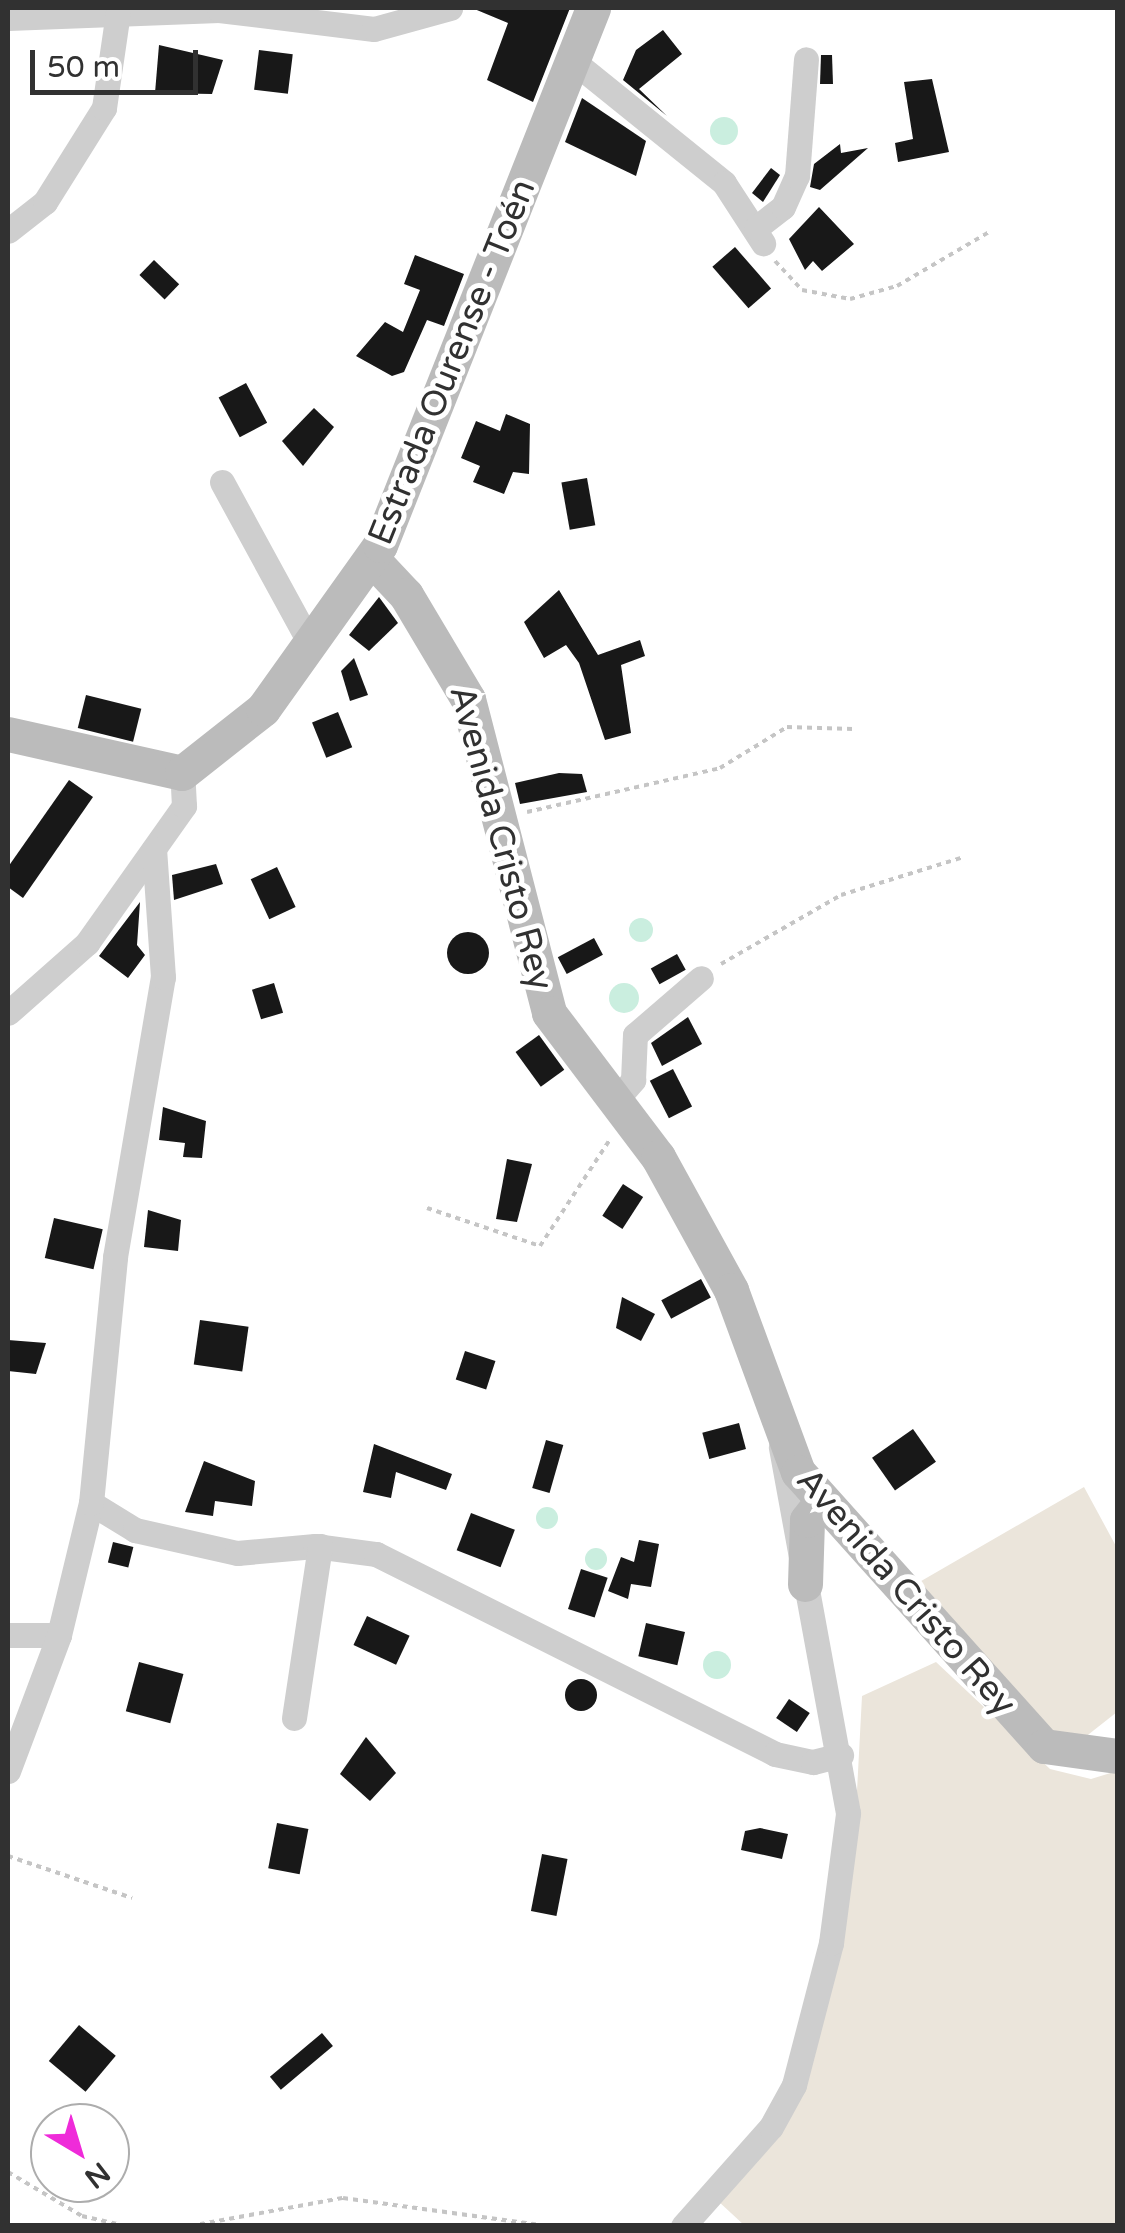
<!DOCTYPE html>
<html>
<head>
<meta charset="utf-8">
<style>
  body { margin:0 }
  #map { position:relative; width:1125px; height:2233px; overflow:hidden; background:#fff; font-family:"Varela Round",sans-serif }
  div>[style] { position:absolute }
  .green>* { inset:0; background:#ebe5db }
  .water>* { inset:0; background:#caeedf }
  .round { border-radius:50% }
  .building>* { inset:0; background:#181818; transform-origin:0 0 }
  .path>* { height:4px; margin-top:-2px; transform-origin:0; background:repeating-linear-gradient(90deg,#c5c5c5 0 5px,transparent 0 10px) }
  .street>* { height:25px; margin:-12.5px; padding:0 12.5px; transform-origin:12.5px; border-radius:12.5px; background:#cecece }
  .secondary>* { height:35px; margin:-17.5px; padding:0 17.5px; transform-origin:17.5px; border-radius:17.5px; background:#bbb }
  span { translate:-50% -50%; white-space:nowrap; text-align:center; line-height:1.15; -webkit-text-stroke:10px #fff; paint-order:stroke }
  .street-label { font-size:35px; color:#313131 }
  .frame { position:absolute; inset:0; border:10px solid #313131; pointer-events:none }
  .north { position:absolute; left:30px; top:2103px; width:100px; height:100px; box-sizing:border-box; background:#fff; border:2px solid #adadad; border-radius:50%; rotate:142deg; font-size:28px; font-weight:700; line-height:40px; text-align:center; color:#313131 }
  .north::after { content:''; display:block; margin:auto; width:35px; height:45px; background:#ef2bd9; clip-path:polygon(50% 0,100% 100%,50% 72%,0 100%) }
  .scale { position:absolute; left:30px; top:50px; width:168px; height:45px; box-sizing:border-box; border:5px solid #313131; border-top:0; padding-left:12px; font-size:30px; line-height:35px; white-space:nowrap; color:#313131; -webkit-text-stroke:8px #fff; paint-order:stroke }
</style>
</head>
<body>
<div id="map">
  <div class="green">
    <div style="clip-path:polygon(1084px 1487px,1117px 1548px,1117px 1712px,1084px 1738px,1053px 1733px,916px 1584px)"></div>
    <div style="clip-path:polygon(936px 1662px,1050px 1769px,1091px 1779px,1117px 1771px,1117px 2225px,744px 2225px,718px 2201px,778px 2132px,856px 1810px,862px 1696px)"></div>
  </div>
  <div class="water">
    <div class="round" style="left:710px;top:117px;width:28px;height:28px"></div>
    <div class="round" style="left:629px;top:918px;width:24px;height:24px"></div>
    <div class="round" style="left:609px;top:983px;width:30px;height:30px"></div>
    <div class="round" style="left:536px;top:1507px;width:22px;height:22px"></div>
    <div class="round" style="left:585px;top:1548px;width:22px;height:22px"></div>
    <div class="round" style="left:703px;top:1651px;width:28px;height:28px"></div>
  </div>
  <div class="building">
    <div style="clip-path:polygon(472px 8px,570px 8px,533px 102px,487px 80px,508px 23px)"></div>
    <div style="clip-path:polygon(663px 30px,682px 54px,639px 89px,667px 116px,623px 80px,636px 50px)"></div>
    <div style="clip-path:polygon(159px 45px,223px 60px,212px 94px,155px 93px)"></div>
    <div style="left:259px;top:50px;width:34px;height:40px;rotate:7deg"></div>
    <div style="clip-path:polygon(821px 55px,832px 55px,833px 84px,820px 84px)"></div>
    <div style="clip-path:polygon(932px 79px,949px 152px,898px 162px,895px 143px,913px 139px,904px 82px)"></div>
    <div style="clip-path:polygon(582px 98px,646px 141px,636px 176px,565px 142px)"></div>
    <div style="clip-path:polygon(840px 144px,841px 153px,868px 148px,820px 190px,810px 187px,814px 164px)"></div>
    <div style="clip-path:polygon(771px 168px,780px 175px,763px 202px,752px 193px)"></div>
    <div style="clip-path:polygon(819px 207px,854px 244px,822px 271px,813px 261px,805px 270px,789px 239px)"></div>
    <div style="left:735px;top:247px;width:55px;height:30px;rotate:49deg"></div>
    <div style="clip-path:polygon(415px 255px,464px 274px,444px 326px,427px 320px,404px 372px,392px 376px,356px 356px,385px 322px,403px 332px,420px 290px,404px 284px)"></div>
    <div style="left:154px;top:260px;width:35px;height:21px;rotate:44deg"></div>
    <div style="left:246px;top:383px;width:45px;height:31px;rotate:62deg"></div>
    <div style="clip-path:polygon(314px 408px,334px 427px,303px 466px,282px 441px)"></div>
    <div style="clip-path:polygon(506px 414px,530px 424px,529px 474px,513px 472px,504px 494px,473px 482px,480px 466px,461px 458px,476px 421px,500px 431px)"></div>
    <div style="left:587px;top:478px;width:48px;height:26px;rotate:80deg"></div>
    <div style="clip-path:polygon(559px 590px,598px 655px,640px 640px,645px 656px,621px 665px,631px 733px,605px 740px,579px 663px,566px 645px,544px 658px,524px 622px)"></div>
    <div style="clip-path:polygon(379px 597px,398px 623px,369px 651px,349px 635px)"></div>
    <div style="clip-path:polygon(354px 658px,368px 695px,350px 701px,341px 671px)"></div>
    <div style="left:86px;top:695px;width:57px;height:34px;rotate:14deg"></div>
    <div style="left:338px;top:712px;width:38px;height:28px;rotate:68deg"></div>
    <div style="clip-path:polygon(559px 773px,582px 774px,587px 792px,520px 804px,515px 783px)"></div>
    <div style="clip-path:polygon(69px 780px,93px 797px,23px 898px,8px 887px,8px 867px)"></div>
    <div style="clip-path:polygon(216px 864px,223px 884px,174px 900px,172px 875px)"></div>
    <div style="left:277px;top:867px;width:44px;height:29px;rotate:65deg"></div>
    <div style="clip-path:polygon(140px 902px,137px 945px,145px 955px,128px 978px,99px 956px)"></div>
    <div class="round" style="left:447px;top:932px;width:42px;height:42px"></div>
    <div style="left:594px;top:938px;width:19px;height:41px;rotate:62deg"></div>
    <div style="left:677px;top:954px;width:18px;height:30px;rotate:61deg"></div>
    <div style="left:274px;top:983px;width:31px;height:23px;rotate:73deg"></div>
    <div style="clip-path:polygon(688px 1017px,702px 1044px,662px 1066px,651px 1043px)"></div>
    <div style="left:539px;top:1035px;width:43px;height:29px;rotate:54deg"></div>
    <div style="left:673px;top:1069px;width:42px;height:26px;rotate:63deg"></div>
    <div style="clip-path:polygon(163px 1107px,206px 1121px,202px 1158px,183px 1157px,185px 1143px,159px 1140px)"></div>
    <div style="clip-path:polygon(507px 1159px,532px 1164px,517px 1222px,496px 1219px)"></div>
    <div style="left:623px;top:1184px;width:24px;height:38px;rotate:33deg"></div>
    <div style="clip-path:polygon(148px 1210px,181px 1220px,178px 1251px,144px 1247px)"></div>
    <div style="left:54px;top:1218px;width:50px;height:41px;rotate:13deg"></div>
    <div style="left:701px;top:1279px;width:21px;height:45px;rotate:62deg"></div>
    <div style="clip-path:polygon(622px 1297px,655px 1314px,641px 1341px,616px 1328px)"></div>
    <div style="left:200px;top:1320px;width:49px;height:45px;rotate:8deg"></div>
    <div style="clip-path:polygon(8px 1340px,46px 1343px,36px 1374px,8px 1371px)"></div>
    <div style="left:465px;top:1351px;width:32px;height:30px;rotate:18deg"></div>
    <div style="left:739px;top:1423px;width:27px;height:38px;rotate:75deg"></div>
    <div style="left:913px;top:1429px;width:40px;height:50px;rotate:55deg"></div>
    <div style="left:546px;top:1440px;width:18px;height:50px;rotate:16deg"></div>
    <div style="clip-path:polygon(374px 1444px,452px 1474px,446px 1490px,396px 1472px,391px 1498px,363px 1492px)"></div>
    <div style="clip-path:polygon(204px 1461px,255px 1481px,252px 1506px,215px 1501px,213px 1516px,185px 1512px)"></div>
    <div style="left:471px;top:1513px;width:47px;height:40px;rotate:21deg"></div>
    <div style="clip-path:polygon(639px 1540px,659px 1544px,651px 1587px,631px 1584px,628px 1599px,608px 1591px,621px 1557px,634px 1562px)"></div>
    <div style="left:113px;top:1542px;width:21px;height:21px;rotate:14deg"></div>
    <div style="left:581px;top:1569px;width:28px;height:42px;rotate:18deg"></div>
    <div style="left:367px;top:1616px;width:47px;height:32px;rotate:25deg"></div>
    <div style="left:646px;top:1623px;width:40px;height:34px;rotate:13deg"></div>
    <div style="left:139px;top:1662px;width:46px;height:51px;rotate:15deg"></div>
    <div class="round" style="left:565px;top:1679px;width:32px;height:32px"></div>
    <div style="left:789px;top:1699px;width:25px;height:23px;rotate:34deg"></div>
    <div style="clip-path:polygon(366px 1737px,396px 1773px,370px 1801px,340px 1774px)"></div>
    <div style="left:277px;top:1823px;width:32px;height:46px;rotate:11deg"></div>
    <div style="clip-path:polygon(760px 1828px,788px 1834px,782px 1859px,741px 1850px,745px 1831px)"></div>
    <div style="left:542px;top:1854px;width:26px;height:58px;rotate:11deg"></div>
    <div style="left:79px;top:2025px;width:48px;height:47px;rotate:40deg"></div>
    <div style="left:322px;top:2033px;width:17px;height:68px;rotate:50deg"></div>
  </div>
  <div class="path">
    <div style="left:775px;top:261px;width:40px;rotate:47deg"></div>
    <div style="left:802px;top:290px;width:49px;rotate:10.6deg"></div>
    <div style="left:850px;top:299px;width:49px;rotate:-15.5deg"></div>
    <div style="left:897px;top:286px;width:107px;rotate:-30.4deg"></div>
    <div style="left:527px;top:812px;width:198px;rotate:-12.8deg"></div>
    <div style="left:720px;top:768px;width:79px;rotate:-31.5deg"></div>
    <div style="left:787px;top:727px;width:66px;rotate:1.7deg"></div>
    <div style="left:721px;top:964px;width:138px;rotate:-29.9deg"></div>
    <div style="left:841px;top:895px;width:129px;rotate:-17.2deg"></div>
    <div style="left:427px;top:1208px;width:119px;rotate:18.6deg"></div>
    <div style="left:540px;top:1246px;width:126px;rotate:-56.7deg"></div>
    <div style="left:8px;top:1856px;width:131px;rotate:18.7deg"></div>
    <div style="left:8px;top:2172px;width:86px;rotate:30.7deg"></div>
    <div style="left:82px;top:2216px;width:45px;rotate:12.8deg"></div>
    <div style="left:190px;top:2226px;width:156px;rotate:-10.4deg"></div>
    <div style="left:343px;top:2198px;width:207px;rotate:7.8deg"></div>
  </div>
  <div class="street">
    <div style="left:8px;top:18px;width:211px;rotate:-2.2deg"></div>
    <div style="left:219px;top:10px;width:156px;rotate:7deg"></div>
    <div style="left:374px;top:29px;width:79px;rotate:-15.4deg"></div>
    <div style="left:573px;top:61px;width:194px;rotate:38.9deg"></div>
    <div style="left:724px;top:183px;width:72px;rotate:57deg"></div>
    <div style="left:756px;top:228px;width:34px;rotate:-38deg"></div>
    <div style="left:783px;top:207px;width:34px;rotate:-66deg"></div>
    <div style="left:797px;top:176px;width:117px;rotate:-85.6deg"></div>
    <div style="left:8px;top:231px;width:47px;rotate:-38.1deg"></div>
    <div style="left:45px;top:202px;width:111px;rotate:-57.9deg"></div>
    <div style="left:104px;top:108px;width:97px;rotate:-81.7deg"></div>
    <div style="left:222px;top:482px;width:186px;rotate:61.4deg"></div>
    <div style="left:8px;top:1013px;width:106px;rotate:-41.5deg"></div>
    <div style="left:87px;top:943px;width:168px;rotate:-54.7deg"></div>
    <div style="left:184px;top:806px;width:33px;rotate:-93deg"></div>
    <div style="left:615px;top:1101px;width:28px;rotate:-49deg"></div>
    <div style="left:633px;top:1080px;width:45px;rotate:-87.5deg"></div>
    <div style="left:635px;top:1035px;width:87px;rotate:-40.8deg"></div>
    <div style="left:91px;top:1503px;width:52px;rotate:31.5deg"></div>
    <div style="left:135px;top:1530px;width:105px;rotate:12.7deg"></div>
    <div style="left:237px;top:1553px;width:78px;rotate:-5.1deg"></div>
    <div style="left:315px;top:1546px;width:62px;rotate:7.5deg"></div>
    <div style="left:376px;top:1554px;width:446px;rotate:26.6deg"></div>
    <div style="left:775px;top:1754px;width:39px;rotate:12deg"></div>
    <div style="left:813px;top:1762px;width:29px;rotate:-14deg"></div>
    <div style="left:8px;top:1635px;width:51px"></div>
    <div style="left:294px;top:1718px;width:174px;rotate:-81.4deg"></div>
    <div style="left:8px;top:1771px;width:145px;rotate:-69.4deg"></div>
    <div style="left:59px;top:1635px;width:136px;rotate:-76.4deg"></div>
    <div style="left:91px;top:1503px;width:247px;rotate:-84.4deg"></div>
    <div style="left:115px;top:1257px;width:284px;rotate:-80.3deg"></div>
    <div style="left:163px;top:977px;width:128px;rotate:-94deg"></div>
    <div style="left:683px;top:2226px;width:132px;rotate:-48.4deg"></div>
    <div style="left:771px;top:2127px;width:48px;rotate:-61.3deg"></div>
    <div style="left:794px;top:2085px;width:147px;rotate:-75.4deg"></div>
    <div style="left:831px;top:1943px;width:131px;rotate:-82.5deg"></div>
    <div style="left:848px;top:1813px;width:372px;rotate:-100.4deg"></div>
  </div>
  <div class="secondary">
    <div style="left:373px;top:560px;width:48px;rotate:46.7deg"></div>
    <div style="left:406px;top:595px;width:121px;rotate:59.2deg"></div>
    <div style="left:468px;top:699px;width:324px;rotate:75.5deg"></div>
    <div style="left:549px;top:1013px;width:181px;rotate:52.9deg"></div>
    <div style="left:658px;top:1157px;width:152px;rotate:61.2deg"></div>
    <div style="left:731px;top:1290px;width:194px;rotate:69.8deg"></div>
    <div style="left:798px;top:1472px;width:368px;rotate:48.1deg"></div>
    <div style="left:1044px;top:1746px;width:75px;rotate:7.7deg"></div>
    <div style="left:8px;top:734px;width:178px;rotate:12.6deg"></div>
    <div style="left:182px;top:773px;width:103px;rotate:-38.3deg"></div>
    <div style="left:263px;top:709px;width:201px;rotate:-54.5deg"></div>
    <div style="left:380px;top:545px;width:578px;rotate:-68.36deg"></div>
    <div style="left:805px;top:1584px;width:64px;rotate:-88.2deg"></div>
    <div style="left:807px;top:1520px;width:24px;rotate:-52deg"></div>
  </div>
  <div class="street-label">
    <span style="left:452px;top:362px;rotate:-68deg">Estrada Ourense - Toén</span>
    <span style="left:501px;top:838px;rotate:75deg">Avenida Cristo Rey</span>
    <span style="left:906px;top:1592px;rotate:49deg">Avenida Cristo Rey</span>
  </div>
  <div class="frame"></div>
  <div class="north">N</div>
  <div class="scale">50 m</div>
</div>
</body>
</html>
